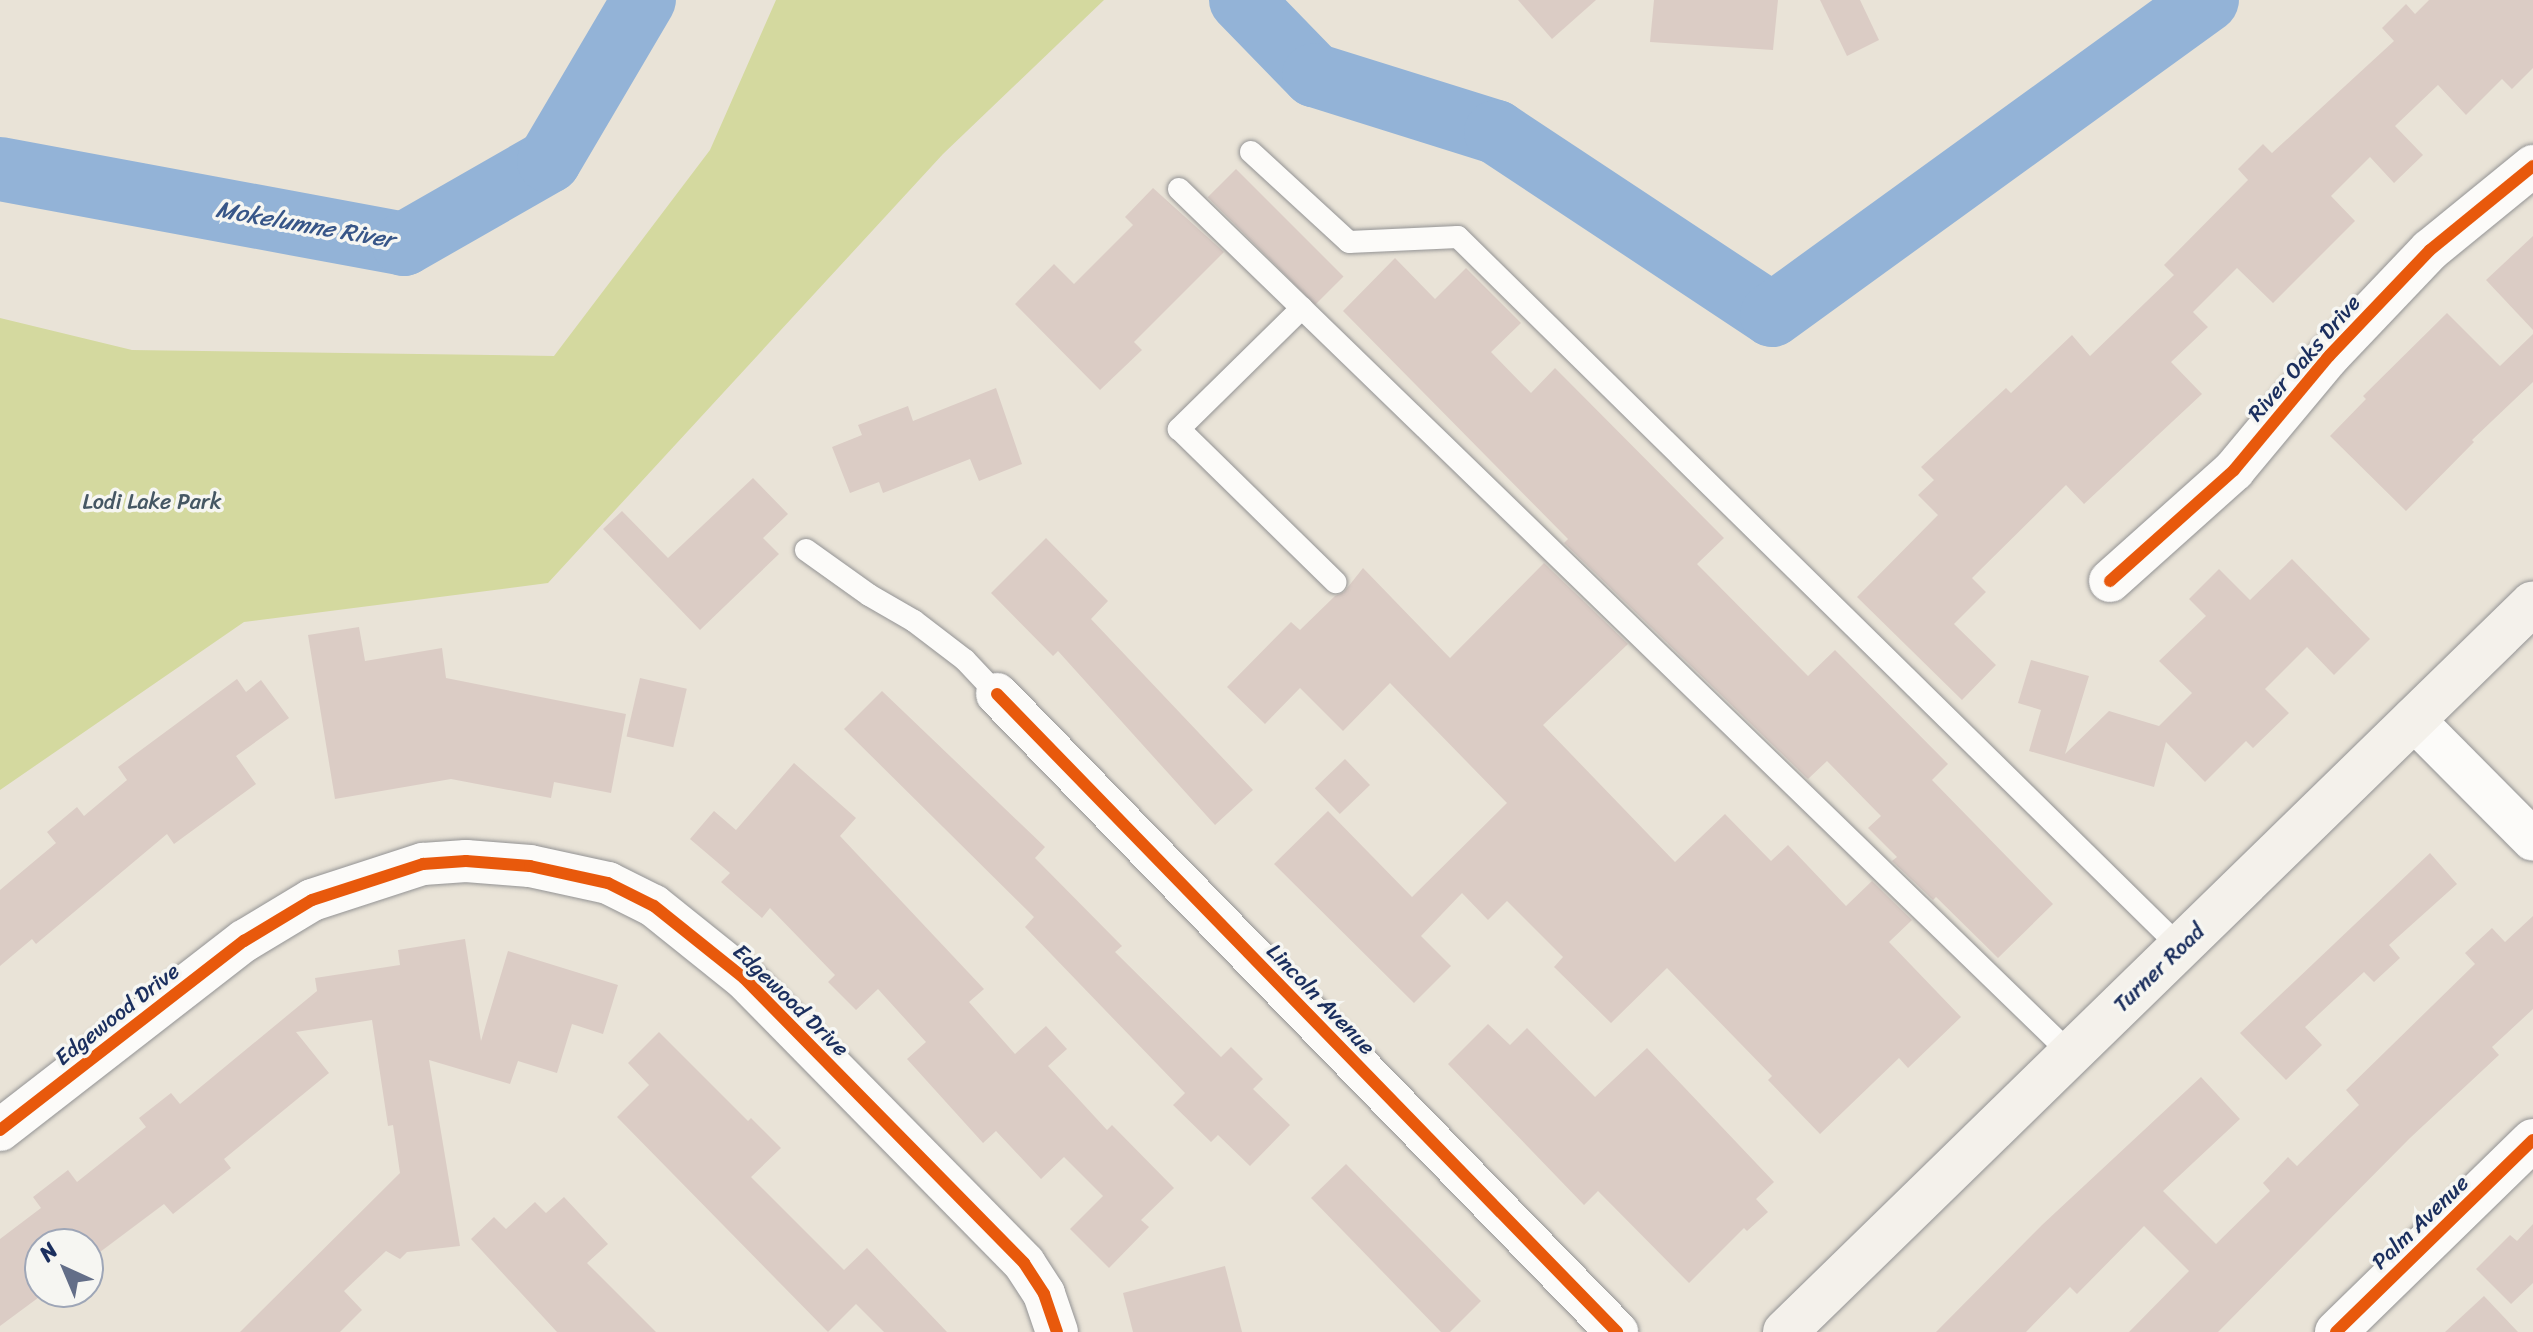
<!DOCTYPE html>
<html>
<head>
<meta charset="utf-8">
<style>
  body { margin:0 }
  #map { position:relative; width:2533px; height:1332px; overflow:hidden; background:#e9e3d7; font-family:Sriracha,sans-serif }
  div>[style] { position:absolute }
  .green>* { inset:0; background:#d4d99f }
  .river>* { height:64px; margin:-32px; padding:0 32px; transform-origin:32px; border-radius:32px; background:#93b3d7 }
  .building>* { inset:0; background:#dbccc5; transform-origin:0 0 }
  .roads { filter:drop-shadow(0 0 2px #939394) drop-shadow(0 0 2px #939394) }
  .lane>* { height:22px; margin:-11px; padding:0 11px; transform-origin:11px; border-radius:11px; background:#fcfbf9 }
  .street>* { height:42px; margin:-21px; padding:0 21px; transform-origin:21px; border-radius:21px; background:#fcfbf9 }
  .secondary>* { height:44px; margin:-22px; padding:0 22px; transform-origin:22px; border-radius:22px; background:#f4f1eb }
  .cycleway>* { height:12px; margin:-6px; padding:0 6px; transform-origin:6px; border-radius:6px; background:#e8590c }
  span { translate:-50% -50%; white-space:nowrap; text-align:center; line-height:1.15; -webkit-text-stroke:7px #f6f6f2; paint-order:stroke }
  .street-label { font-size:22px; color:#1b2f5e }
  .park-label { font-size:22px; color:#455763 }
  .water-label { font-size:24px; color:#385688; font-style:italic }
  .north { position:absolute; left:24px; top:1228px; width:80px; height:80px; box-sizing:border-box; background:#f6f6f2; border:2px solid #9ea6b7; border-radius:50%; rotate:316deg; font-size:22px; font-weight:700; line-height:32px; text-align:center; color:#1b2f5e }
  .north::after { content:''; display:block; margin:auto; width:28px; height:36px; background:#636e88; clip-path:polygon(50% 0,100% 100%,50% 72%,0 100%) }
</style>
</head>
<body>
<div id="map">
  <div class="green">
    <div style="clip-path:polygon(776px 0,1104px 0,943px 154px,548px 583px,244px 622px,0 790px,0 318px,132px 350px,554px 356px,710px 150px)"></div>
  </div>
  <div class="river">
    <div style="left:1241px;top:0;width:105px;rotate:45.8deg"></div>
    <div style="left:1314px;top:75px;width:191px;rotate:17.4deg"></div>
    <div style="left:1496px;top:132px;width:331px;rotate:33.5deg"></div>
    <div style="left:1772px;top:315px;width:537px;rotate:-35.91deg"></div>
    <div style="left:0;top:169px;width:411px;rotate:10.5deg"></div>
    <div style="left:404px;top:244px;width:167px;rotate:-29.8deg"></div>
    <div style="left:549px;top:161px;width:187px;rotate:-59.5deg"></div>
  </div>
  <div class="building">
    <div style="clip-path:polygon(1518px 0,1596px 0,1552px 39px)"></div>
    <div style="clip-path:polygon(1654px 0,1778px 0,1773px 50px,1650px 42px)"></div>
    <div style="clip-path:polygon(1820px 0,1860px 0,1879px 40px,1847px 56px)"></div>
    <div style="clip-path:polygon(2429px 0,2533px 0,2533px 68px,2512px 89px,2502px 79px,2466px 115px,2438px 85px,2395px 126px,2423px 155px,2394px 183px,2370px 157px,2331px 196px,2355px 221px,2273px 303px,2237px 268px,2193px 312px,2208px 327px,2171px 362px,2202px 394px,2084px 504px,2066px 485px,1972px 578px,1986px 592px,1954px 624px,1996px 665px,1962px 700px,1857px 597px,1938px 515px,1918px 495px,1934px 480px,1921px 467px,2006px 388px,2011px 393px,2072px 335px,2090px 356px,2174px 275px,2164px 265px,2248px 180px,2238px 169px,2263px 144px,2272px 153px,2394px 41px,2382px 28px,2406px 4px,2415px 14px)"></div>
    <div style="left:1236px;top:169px;width:152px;height:40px;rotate:45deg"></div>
    <div style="clip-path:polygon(1153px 188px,1224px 252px,1134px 342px,1142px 350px,1100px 390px,1015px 304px,1054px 264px,1074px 284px,1133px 225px,1125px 217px)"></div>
    <div style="clip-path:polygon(2533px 236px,2533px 330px,2486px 280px)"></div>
    <div style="clip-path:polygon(1395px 258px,1435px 299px,1466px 268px,1521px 323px,1491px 352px,1531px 393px,1555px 368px,1724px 538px,1697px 564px,1808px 676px,1835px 650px,1948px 764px,1932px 780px,2053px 904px,1998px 958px,1936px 897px,1933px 900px,1892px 861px,1897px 857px,1868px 828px,1881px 816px,1827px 761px,1808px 779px,1564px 543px,1568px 539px,1343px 311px)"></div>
    <div style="clip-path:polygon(2447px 313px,2500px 366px,2533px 334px,2533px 382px,2472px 440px,2474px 442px,2406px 511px,2330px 436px,2366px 399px,2363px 396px)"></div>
    <div style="clip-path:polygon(996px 388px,1022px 464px,979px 481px,970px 459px,883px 493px,879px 482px,850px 493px,832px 447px,862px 435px,858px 425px,908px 406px,913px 421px)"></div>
    <div style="clip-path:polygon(753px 478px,788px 514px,763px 538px,779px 554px,700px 630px,603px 529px,622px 511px,668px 558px)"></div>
    <div style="clip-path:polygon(1046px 538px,1108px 601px,1091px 619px,1253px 790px,1215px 825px,1058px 651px,1053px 656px,991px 593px)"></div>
    <div style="clip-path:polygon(2292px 559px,2370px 639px,2334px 675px,2307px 647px,2265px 689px,2289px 713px,2253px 748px,2246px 741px,2205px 782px,2166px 742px,2154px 787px,2029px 751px,2041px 710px,2018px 703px,2031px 660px,2089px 676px,2065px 754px,2109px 711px,2159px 726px,2192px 693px,2159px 661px,2206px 616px,2189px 599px,2219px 569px,2250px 600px)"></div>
    <div style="clip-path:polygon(1544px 563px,1628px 644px,1543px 725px,1675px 862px,1725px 814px,1771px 861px,1788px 845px,1846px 906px,1872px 881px,1912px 920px,1889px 942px,1961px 1017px,1908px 1068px,1899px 1058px,1820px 1134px,1768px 1080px,1772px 1076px,1667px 968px,1611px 1023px,1554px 967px,1563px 957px,1507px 901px,1488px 920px,1462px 893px,1421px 936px,1451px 966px,1414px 1003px,1274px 864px,1328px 811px,1412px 897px,1507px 803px,1390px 683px,1343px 731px,1300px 688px,1265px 724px,1227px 687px,1291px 622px,1300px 630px,1335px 596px,1344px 592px,1363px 568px,1450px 658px)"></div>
    <div style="clip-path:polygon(359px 627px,365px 661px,442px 648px,446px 678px,626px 714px,611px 793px,554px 782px,551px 798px,451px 779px,335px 799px,308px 635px)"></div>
    <div style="left:640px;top:678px;width:48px;height:60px;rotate:13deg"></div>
    <div style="clip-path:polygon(237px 679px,246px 692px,261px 680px,289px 718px,236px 756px,256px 784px,174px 844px,167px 834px,36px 944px,32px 939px,0 966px,0 890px,56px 843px,47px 832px,77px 807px,84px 816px,127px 780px,118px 767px)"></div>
    <div style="clip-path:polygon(882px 691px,1045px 847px,1035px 858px,1122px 946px,1115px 952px,1221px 1057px,1231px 1047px,1263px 1079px,1253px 1089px,1290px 1125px,1250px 1166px,1218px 1135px,1211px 1142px,1173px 1105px,1185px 1093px,1025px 927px,1034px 917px,844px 729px)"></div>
    <div style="left:1345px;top:759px;width:36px;height:42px;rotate:46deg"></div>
    <div style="clip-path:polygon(794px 763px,856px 818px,840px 836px,984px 989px,969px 1002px,1015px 1054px,1046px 1026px,1067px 1049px,1048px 1066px,1107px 1130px,1112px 1125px,1174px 1188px,1141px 1220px,1149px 1227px,1109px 1268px,1070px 1229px,1103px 1196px,1064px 1157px,1041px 1179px,996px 1131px,983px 1143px,907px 1059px,926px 1042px,878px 989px,856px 1010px,828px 982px,835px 975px,770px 908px,762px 918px,721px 882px,730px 873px,690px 839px,714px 811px,736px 830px)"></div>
    <div style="clip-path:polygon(2430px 853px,2457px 884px,2389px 945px,2400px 958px,2374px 982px,2364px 972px,2305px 1027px,2322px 1045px,2286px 1080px,2240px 1033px)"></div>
    <div style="clip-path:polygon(2533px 916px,2533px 1009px,2492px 1047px,2499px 1055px,2410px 1138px,2218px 1332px,2129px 1332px,2189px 1271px,2144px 1226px,2077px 1294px,2070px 1287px,2026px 1332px,1936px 1332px,2042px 1225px,2201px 1077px,2240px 1119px,2163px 1191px,2216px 1244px,2270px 1191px,2263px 1183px,2288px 1157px,2297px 1166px,2359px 1105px,2346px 1090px,2475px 964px,2465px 953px,2492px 928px,2505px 942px)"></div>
    <div style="clip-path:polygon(465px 939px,481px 1041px,508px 951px,618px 985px,603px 1034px,572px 1024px,557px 1073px,518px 1061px,510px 1084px,429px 1060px,460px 1246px,407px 1252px,400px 1259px,386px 1251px,344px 1291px,362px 1310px,340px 1332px,240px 1332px,400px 1173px,393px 1125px,388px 1126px,372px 1020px,296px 1032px,329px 1073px,224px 1159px,231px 1168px,173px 1214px,164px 1204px,88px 1261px,88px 1244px,40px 1244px,40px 1292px,46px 1292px,0 1326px,0 1239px,41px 1208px,33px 1197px,68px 1170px,77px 1182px,146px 1127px,139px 1118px,171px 1093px,180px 1104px,317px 991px,315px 978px,400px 965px,398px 950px)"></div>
    <div style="clip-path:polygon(1488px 1024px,1510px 1045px,1527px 1028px,1595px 1097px,1647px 1048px,1774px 1182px,1756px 1199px,1768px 1212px,1747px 1231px,1744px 1228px,1689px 1283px,1598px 1191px,1584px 1205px,1448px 1064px)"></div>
    <div style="clip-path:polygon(659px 1032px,748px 1121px,751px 1118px,781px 1148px,751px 1177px,844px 1270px,867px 1248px,947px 1332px,884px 1332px,856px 1304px,828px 1332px,617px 1117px,649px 1085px,628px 1063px)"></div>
    <div style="clip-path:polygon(1346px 1164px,1481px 1301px,1450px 1332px,1441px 1332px,1311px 1198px)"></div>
    <div style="clip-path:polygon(564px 1197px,608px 1244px,587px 1263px,656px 1332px,557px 1332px,471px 1239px,494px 1217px,506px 1229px,535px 1202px,546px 1213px)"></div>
    <div style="clip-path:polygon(2533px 1224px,2533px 1283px,2511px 1304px,2476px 1269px,2510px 1235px,2517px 1241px)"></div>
    <div style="clip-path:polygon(1225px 1266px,1242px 1332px,1133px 1332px,1123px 1293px)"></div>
    <div style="clip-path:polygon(2484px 1296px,2518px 1332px,2445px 1332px)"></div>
  </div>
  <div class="roads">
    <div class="lane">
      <div style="left:1251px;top:152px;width:133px;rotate:42.6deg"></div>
      <div style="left:1349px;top:242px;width:109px;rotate:-2.6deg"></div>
      <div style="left:1458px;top:237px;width:1014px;rotate:44.52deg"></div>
      <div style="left:1179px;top:189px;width:1243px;rotate:44.12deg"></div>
      <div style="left:1302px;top:308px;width:173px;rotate:135.5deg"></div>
      <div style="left:1179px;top:429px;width:219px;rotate:44.4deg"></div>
      <div style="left:806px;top:550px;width:77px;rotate:35.5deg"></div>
      <div style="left:869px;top:595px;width:52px;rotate:30deg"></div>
      <div style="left:914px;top:621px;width:64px;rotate:37.4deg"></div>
      <div style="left:965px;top:660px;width:47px;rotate:46.7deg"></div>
    </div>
    <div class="street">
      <div style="left:2110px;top:581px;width:166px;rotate:-41.8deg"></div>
      <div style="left:2234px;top:470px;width:148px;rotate:-50.2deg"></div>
      <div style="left:2329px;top:356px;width:146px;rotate:-46.4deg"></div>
      <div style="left:2430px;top:250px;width:133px;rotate:-39.2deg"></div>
      <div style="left:997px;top:694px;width:890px;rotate:45.82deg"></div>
      <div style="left:2413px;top:719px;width:170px;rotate:45.2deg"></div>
      <div style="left:0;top:1130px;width:309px;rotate:-37.8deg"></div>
      <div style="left:244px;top:941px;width:79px;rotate:-31.1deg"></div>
      <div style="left:312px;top:900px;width:117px;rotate:-18deg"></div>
      <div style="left:423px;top:864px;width:43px;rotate:-4deg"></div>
      <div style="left:466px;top:861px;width:64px;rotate:4.5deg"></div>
      <div style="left:530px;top:866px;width:80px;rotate:12.3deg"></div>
      <div style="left:608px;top:883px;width:51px;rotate:26.6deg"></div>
      <div style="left:654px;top:906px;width:115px;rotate:38.7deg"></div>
      <div style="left:744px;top:978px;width:400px;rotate:45.5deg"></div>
      <div style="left:1024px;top:1263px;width:37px;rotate:57deg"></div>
      <div style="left:1044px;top:1294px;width:40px;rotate:71.1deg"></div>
      <div style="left:2336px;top:1332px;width:275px;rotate:-44.3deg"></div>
    </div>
    <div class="secondary">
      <div style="left:1785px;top:1332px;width:1044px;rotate:-44.26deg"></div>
    </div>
  </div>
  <div class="cycleway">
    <div style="left:2110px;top:581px;width:166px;rotate:-41.8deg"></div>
    <div style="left:2234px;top:470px;width:148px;rotate:-50.2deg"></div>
    <div style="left:2329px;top:356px;width:146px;rotate:-46.4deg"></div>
    <div style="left:2430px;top:250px;width:133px;rotate:-39.2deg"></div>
    <div style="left:997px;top:694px;width:890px;rotate:45.82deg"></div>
    <div style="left:0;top:1130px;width:309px;rotate:-37.8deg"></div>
    <div style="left:244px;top:941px;width:79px;rotate:-31.1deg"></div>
    <div style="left:312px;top:900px;width:117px;rotate:-18deg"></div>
    <div style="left:423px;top:864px;width:43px;rotate:-4deg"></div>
    <div style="left:466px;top:861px;width:64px;rotate:4.5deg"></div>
    <div style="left:530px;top:866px;width:80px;rotate:12.3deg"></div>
    <div style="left:608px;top:883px;width:51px;rotate:26.6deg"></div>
    <div style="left:654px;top:906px;width:115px;rotate:38.7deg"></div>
    <div style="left:744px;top:978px;width:400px;rotate:45.5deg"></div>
    <div style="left:1024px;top:1263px;width:37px;rotate:57deg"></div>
    <div style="left:1044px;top:1294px;width:40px;rotate:71.1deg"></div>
    <div style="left:2336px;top:1332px;width:275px;rotate:-44.3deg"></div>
  </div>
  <div class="street-label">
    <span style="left:2304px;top:358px;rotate:-49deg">River Oaks Drive</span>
    <span style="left:2159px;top:968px;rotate:-44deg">Turner Road</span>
    <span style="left:1321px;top:999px;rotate:46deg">Lincoln Avenue</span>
    <span style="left:791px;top:1000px;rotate:44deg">Edgewood Drive</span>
    <span style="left:117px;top:1014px;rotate:-38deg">Edgewood Drive</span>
    <span style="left:2420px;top:1222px;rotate:-44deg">Palm Avenue</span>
  </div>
  <div class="park-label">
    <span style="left:152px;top:502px">Lodi Lake Park</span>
  </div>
  <div class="water-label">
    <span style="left:305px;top:225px;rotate:10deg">Mokelumne River</span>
  </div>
  <div class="north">N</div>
</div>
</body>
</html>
